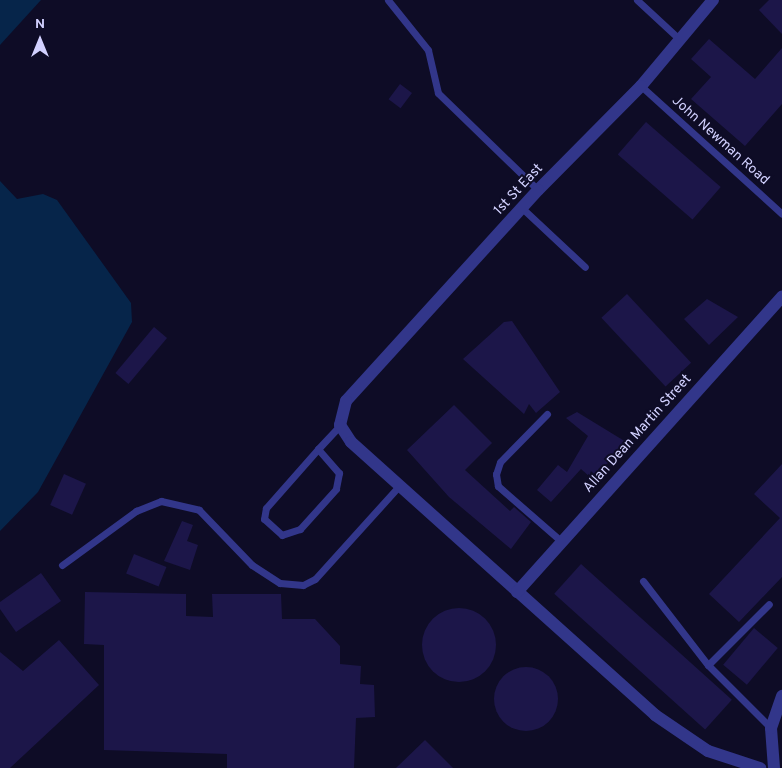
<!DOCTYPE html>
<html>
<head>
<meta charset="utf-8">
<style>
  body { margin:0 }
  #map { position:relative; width:782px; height:768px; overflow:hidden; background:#0e0c26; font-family:Overpass,sans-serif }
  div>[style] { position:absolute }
  .water>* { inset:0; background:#06254a }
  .building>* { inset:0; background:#1c1649; transform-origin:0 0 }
  .round { border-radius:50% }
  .service>* { height:7px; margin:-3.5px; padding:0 3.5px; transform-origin:3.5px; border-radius:3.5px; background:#32368a }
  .minor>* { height:12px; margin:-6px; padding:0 6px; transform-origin:6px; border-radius:6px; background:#32368a }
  span { translate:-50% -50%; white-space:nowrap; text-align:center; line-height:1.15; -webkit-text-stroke:4px #0e0c26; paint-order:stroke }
  .street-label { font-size:14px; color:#d2d1ff }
  .north { position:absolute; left:15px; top:15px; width:50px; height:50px; -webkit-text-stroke:4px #0e0c26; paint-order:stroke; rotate:0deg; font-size:14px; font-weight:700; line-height:20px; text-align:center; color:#d2d1ff }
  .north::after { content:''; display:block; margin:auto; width:18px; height:22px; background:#d2d1ff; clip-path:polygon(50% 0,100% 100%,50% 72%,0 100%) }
</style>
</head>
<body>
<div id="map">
  <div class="water">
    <div style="clip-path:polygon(0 0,41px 0,0 45px)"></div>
    <div style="clip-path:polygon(0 181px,17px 199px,43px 194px,57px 200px,131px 303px,132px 322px,38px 492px,0 531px)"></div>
  </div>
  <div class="building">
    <div style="clip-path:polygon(769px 0,782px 0,782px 34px,759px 10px)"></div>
    <div style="clip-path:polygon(709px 39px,755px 79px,782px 48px,782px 104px,745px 146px,691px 99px,711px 77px,691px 59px)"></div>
    <div style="left:400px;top:84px;width:15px;height:19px;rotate:37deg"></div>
    <div style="left:646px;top:122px;width:99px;height:43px;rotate:41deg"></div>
    <div style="left:627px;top:294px;width:94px;height:35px;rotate:47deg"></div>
    <div style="clip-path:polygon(707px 299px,738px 317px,709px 345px,684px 319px)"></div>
    <div style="clip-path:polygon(512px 321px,560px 392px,536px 413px,529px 404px,524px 414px,463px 359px,504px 322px)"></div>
    <div style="left:154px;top:327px;width:17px;height:60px;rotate:40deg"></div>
    <div style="clip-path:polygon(454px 405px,492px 443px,465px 470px,510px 511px,514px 507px,531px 522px,511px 549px,449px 497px,407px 450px)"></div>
    <div style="clip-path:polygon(577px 412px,631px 445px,590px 477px,581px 469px,551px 502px,537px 490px,558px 465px,567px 472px,588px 436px,566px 418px)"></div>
    <div style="clip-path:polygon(782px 464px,782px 577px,739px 622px,709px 594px,780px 518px,754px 494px)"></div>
    <div style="left:64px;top:474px;width:24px;height:34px;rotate:24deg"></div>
    <div style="clip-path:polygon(182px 521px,193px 525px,187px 541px,198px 545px,190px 570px,164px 561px)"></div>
    <div style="left:134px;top:554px;width:35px;height:21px;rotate:22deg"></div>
    <div style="left:581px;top:564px;width:203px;height:40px;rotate:42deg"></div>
    <div style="clip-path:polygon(41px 573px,61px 601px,16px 632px,0 609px,0 602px)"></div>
    <div style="clip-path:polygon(85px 592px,186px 594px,186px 616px,213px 617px,212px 594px,281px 594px,282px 619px,315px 619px,340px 646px,340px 664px,361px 666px,360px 684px,374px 685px,375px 717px,356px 718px,354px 768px,227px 768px,227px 754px,104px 750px,104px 645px,84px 644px)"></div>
    <div class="round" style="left:422px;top:608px;width:74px;height:74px"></div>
    <div style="left:754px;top:628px;width:31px;height:48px;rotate:40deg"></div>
    <div style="clip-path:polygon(59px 640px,99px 685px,10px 768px,0 768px,0 652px,23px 671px)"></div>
    <div class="round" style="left:494px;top:667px;width:64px;height:64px"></div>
    <div style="clip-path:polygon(425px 740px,453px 768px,396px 768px)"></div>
  </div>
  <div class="service">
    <div style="left:388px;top:0;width:64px;rotate:51.3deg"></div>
    <div style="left:428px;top:50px;width:44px;rotate:76.9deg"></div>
    <div style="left:438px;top:93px;width:139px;rotate:44.1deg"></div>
    <div style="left:637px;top:0;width:56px;rotate:42.8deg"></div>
    <div style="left:641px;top:86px;width:190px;rotate:42.2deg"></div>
    <div style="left:522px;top:208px;width:86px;rotate:43.1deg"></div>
    <div style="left:547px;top:414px;width:67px;rotate:134.4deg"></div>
    <div style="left:500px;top:462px;width:13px;rotate:108deg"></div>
    <div style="left:496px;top:474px;width:12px;rotate:81deg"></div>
    <div style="left:498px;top:486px;width:85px;rotate:41.2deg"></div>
    <div style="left:318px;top:449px;width:32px;rotate:49deg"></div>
    <div style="left:339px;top:473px;width:16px;rotate:101deg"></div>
    <div style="left:336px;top:489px;width:54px;rotate:132deg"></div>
    <div style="left:300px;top:529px;width:19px;rotate:162deg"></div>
    <div style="left:282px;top:535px;width:24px;rotate:-138deg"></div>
    <div style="left:264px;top:519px;width:11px;rotate:-80deg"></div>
    <div style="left:266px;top:508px;width:79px;rotate:-48.6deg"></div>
    <div style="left:318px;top:449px;width:33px;rotate:-47deg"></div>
    <div style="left:62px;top:565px;width:92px;rotate:-36.1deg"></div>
    <div style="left:136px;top:511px;width:27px;rotate:-22deg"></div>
    <div style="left:161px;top:501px;width:39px;rotate:13deg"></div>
    <div style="left:199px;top:510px;width:76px;rotate:46.1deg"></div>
    <div style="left:252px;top:565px;width:33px;rotate:33deg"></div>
    <div style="left:280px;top:583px;width:23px;rotate:5deg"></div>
    <div style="left:303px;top:585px;width:13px;rotate:-27deg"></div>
    <div style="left:315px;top:579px;width:125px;rotate:-47.9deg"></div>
    <div style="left:643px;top:581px;width:106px;rotate:52.3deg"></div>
    <div style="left:708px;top:665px;width:89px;rotate:45deg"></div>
    <div style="left:708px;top:665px;width:86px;rotate:-45deg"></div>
  </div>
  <div class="minor">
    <div style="left:713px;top:0;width:112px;rotate:129.9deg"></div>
    <div style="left:641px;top:86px;width:146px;rotate:134.7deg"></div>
    <div style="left:538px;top:190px;width:285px;rotate:132.3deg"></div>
    <div style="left:346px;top:401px;width:25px;rotate:104deg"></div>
    <div style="left:340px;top:425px;width:20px;rotate:57deg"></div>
    <div style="left:351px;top:442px;width:409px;rotate:41.9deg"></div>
    <div style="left:655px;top:715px;width:64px;rotate:34.2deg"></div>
    <div style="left:708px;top:751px;width:55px;rotate:18.1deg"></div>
    <div style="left:517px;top:592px;width:397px;rotate:-48.1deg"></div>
    <div style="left:774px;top:768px;width:40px;rotate:-94.3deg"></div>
    <div style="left:771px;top:728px;width:34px;rotate:-71deg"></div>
  </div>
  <div class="street-label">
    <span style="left:720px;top:141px;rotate:42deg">John Newman Road</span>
    <span style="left:519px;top:190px;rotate:-47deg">1st St East</span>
    <span style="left:638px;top:434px;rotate:-48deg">Allan Dean Martin Street</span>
  </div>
  <div class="north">N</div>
</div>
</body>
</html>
